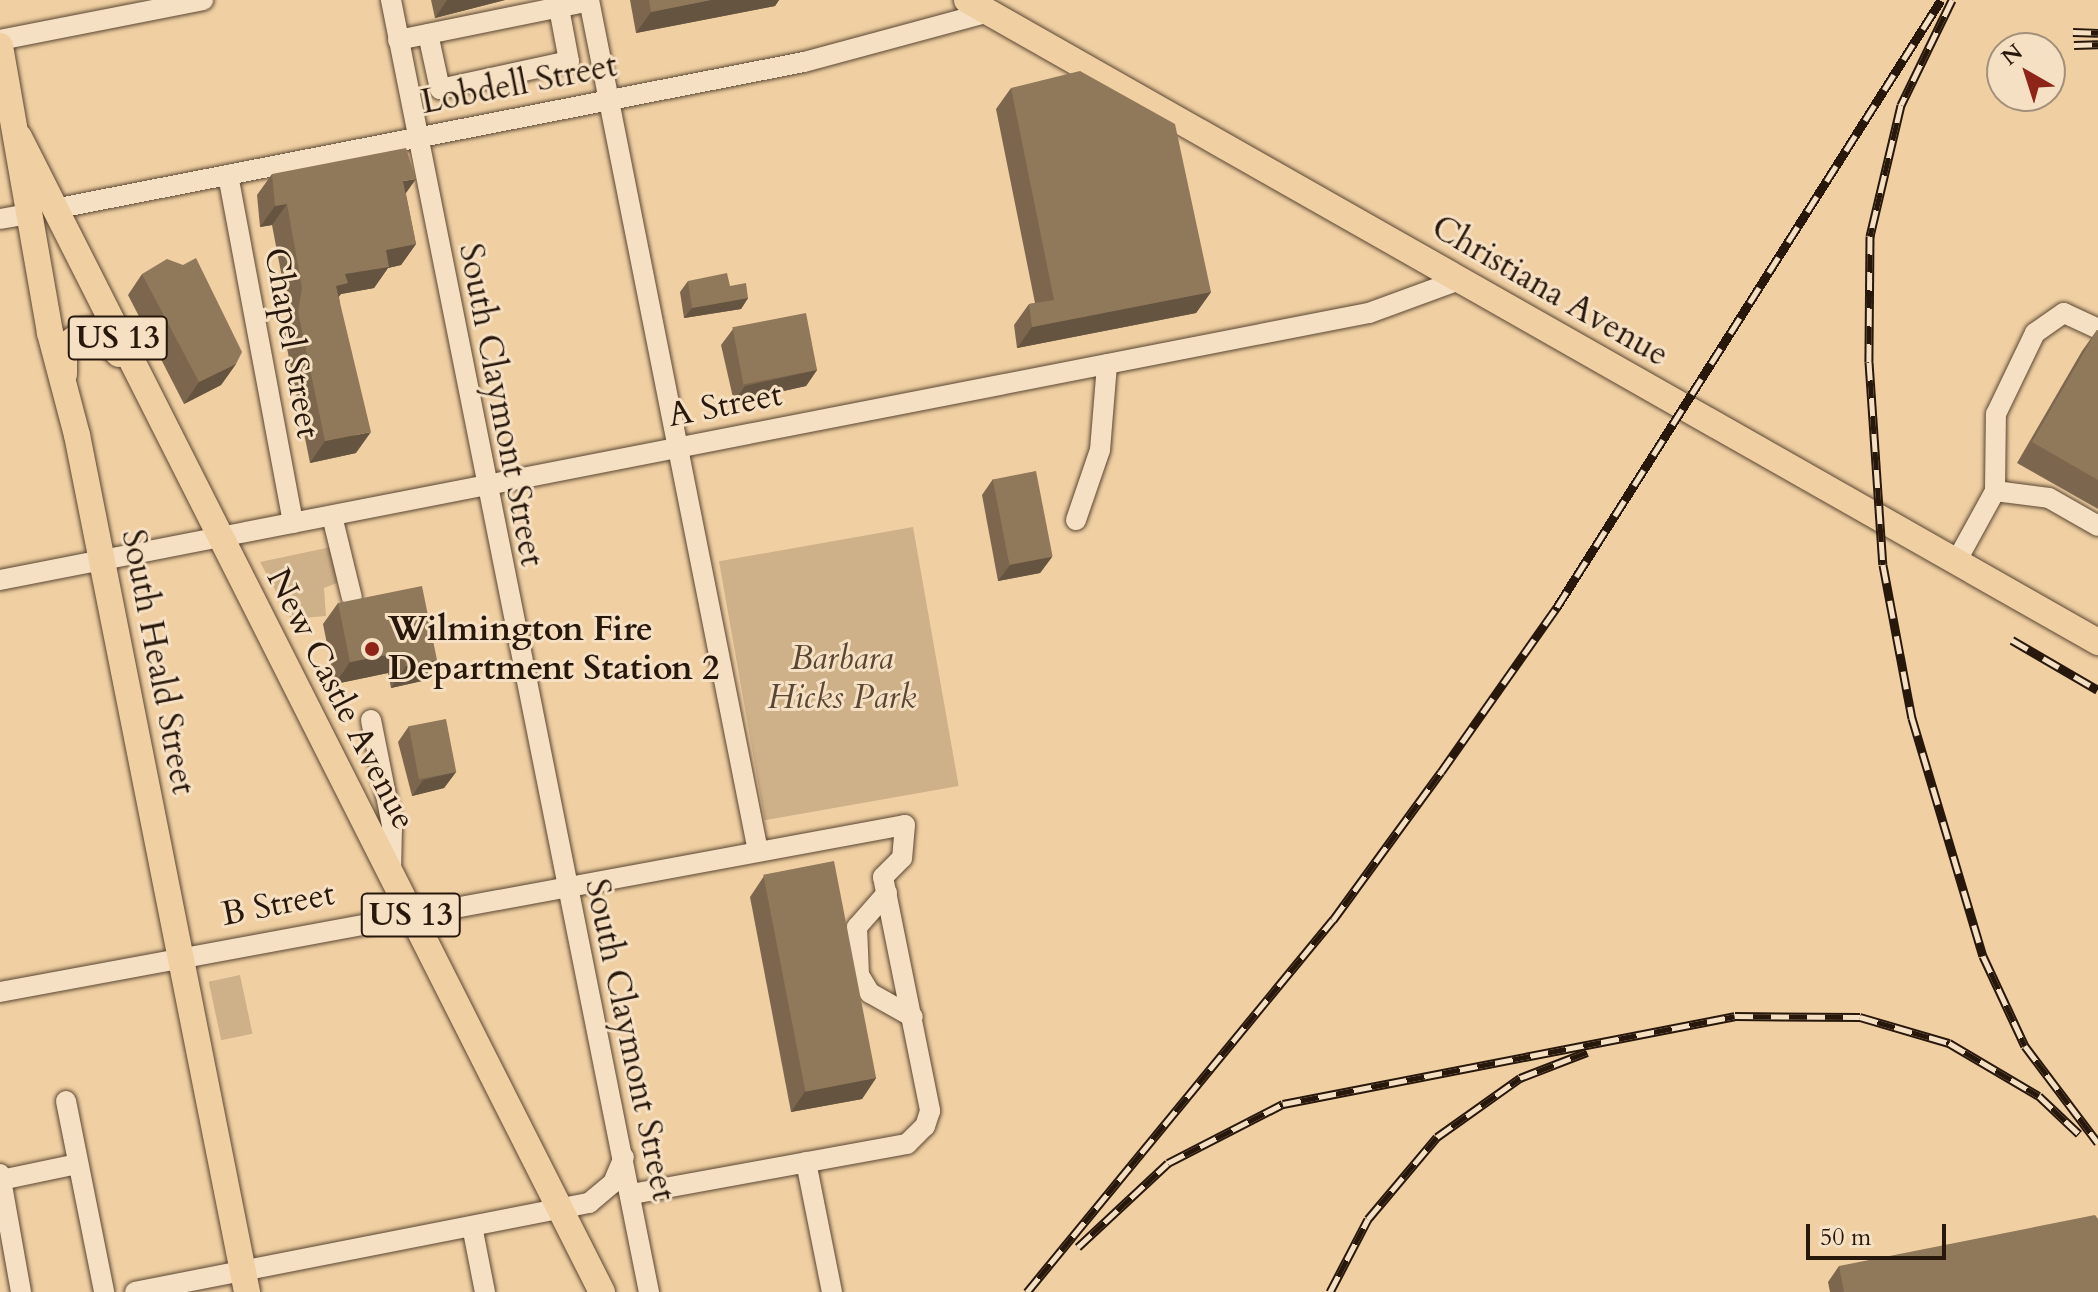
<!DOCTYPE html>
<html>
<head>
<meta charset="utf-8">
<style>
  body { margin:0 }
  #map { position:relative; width:2098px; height:1292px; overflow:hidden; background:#f0d0a3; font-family:Cardo,serif }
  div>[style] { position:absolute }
  .green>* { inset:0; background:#ceb189; transform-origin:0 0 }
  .roads { filter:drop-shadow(0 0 2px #5a4632) drop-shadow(0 0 2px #5a4632) }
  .minor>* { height:20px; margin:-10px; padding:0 10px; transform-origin:10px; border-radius:10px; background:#f5e0c3 }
  .major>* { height:26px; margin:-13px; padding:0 13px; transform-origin:13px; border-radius:13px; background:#f0d0a3 }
  .rail>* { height:9px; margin-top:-4.5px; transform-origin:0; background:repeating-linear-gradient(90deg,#f5e0c3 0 18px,#28180c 0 36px); box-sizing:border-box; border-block:2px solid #28180c }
  .wall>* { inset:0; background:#7c674e }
  .shaded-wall>* { inset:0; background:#655440 }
  .building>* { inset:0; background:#90785b; transform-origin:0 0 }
  .dots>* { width:22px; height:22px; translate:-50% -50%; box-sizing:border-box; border:4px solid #f5e0c3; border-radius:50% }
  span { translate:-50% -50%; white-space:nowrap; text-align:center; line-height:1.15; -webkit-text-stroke:6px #f5e0c3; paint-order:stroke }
  .shield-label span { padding:2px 6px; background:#f5e0c3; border:2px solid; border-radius:6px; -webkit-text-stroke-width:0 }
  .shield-label { font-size:32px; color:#28180c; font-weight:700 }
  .street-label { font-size:34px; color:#28180c }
  .poi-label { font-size:34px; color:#28180c; font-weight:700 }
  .left { translate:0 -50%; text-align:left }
  .park-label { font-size:34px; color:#5a4632; font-style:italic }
  .north { position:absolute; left:1986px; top:32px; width:80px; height:80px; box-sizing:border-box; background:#f5e0c3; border:2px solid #a3907a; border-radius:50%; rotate:321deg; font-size:22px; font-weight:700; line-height:32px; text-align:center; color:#28180c }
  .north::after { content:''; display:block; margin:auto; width:28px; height:36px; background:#8f2418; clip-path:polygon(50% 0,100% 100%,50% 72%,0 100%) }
  .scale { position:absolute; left:1806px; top:1224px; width:140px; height:36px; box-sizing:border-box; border:4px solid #28180c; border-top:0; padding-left:10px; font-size:24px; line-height:28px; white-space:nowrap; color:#28180c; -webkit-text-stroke:6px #f5e0c3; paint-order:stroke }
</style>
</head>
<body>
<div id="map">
  <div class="green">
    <div style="left:913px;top:527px;width:263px;height:197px;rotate:80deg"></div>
    <div style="clip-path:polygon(331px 547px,337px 583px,324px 588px,326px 616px,291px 619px,260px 562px)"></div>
    <div style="left:240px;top:975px;width:60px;height:32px;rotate:78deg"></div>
  </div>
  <div class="roads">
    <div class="minor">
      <div style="left:391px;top:0;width:1318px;rotate:78.71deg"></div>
      <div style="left:589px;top:0;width:863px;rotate:78.77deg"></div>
      <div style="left:428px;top:34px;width:56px;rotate:77.7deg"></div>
      <div style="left:440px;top:89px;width:132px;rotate:-12.2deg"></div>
      <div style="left:569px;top:61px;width:54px;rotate:-100.7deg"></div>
      <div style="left:0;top:40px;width:207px;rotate:-11.1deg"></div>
      <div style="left:398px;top:40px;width:195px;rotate:-11.5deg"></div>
      <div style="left:228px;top:175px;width:354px;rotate:79.4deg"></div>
      <div style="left:59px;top:208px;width:759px;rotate:-11.09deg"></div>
      <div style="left:804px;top:62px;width:192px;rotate:-15.1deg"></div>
      <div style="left:0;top:219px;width:27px;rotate:-10deg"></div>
      <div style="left:1995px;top:491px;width:77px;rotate:-89.3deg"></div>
      <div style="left:1996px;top:414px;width:90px;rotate:-64.3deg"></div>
      <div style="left:2035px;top:333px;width:35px;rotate:-35deg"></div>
      <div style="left:2064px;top:313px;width:38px;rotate:25deg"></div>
      <div style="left:332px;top:516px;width:84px;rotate:76.3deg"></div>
      <div style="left:1076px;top:520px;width:74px;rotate:-71.1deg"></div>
      <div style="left:1100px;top:450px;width:86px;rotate:-85.3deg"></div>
      <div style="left:1956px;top:562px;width:81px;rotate:-61.2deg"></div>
      <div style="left:1995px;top:491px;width:54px;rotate:7.4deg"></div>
      <div style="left:2049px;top:498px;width:56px;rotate:29.7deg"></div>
      <div style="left:0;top:580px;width:1395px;rotate:-11.04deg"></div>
      <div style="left:1369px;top:313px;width:96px;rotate:-20.1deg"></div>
      <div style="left:371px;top:720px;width:107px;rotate:78.7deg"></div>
      <div style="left:392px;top:825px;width:47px;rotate:91.2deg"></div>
      <div style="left:887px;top:893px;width:45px;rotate:131.4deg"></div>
      <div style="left:857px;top:927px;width:48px;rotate:87.6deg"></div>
      <div style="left:859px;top:975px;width:21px;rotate:59deg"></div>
      <div style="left:870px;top:993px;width:49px;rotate:29.2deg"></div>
      <div style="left:0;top:992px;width:920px;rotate:-10.46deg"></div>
      <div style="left:905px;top:825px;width:33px;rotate:95deg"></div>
      <div style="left:902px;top:858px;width:27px;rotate:135deg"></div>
      <div style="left:883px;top:877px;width:239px;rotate:78.6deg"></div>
      <div style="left:930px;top:1111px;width:16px;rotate:108deg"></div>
      <div style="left:925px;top:1126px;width:25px;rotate:135deg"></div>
      <div style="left:907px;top:1144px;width:280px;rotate:169.7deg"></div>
      <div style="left:66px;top:1101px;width:195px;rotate:78.7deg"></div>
      <div style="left:806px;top:1162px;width:133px;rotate:78.7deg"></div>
      <div style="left:0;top:1174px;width:120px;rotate:79.9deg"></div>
      <div style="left:1px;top:1180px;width:78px;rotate:-11.9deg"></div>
      <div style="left:472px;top:1226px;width:67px;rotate:78.9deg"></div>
      <div style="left:135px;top:1292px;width:463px;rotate:-11.1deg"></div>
      <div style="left:589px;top:1203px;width:31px;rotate:-40deg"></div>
      <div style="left:613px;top:1183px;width:28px;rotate:-67deg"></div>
    </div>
    <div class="major">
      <div style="left:967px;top:0;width:1301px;rotate:29.58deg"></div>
      <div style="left:0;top:46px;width:291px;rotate:80.1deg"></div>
      <div style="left:50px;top:333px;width:106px;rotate:75.2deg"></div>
      <div style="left:77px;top:435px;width:874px;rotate:78.78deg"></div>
      <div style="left:19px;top:137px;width:1294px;rotate:63.22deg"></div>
      <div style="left:64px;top:374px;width:27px;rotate:-90deg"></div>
      <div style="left:64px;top:347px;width:26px;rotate:-37deg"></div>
      <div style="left:85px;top:331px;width:10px;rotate:-6deg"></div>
      <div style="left:95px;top:330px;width:34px;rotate:45deg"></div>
    </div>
  </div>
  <div class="rail">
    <div style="left:1952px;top:0;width:117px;rotate:115.9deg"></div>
    <div style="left:1901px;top:105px;width:135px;rotate:103.3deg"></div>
    <div style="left:1870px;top:236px;width:126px;rotate:90.5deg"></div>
    <div style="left:1869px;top:362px;width:203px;rotate:86.1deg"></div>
    <div style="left:1883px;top:565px;width:156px;rotate:79.3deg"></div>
    <div style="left:1912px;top:718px;width:248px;rotate:73.4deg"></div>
    <div style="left:1983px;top:956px;width:99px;rotate:65deg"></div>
    <div style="left:2025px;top:1046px;width:121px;rotate:53deg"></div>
    <div style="left:2073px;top:32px;width:25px;rotate:2deg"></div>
    <div style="left:2074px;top:45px;width:24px;rotate:-2deg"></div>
    <div style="left:2012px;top:640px;width:99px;rotate:30.2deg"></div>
    <div style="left:1078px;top:1247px;width:123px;rotate:-43deg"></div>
    <div style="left:1168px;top:1163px;width:129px;rotate:-27.2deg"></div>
    <div style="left:1283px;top:1104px;width:460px;rotate:-11deg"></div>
    <div style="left:1735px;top:1016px;width:125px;rotate:0.5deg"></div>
    <div style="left:1860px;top:1017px;width:93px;rotate:16.3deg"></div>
    <div style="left:1949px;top:1043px;width:104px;rotate:30.5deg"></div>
    <div style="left:2039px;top:1096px;width:55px;rotate:43.5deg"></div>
    <div style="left:1027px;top:1292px;width:482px;rotate:-50.6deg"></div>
    <div style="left:1333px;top:920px;width:183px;rotate:-53.9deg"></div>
    <div style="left:1441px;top:772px;width:202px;rotate:-54.9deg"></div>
    <div style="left:1557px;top:607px;width:718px;rotate:-57.68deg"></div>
    <div style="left:1330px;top:1292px;width:82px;rotate:-62.5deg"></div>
    <div style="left:1368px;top:1219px;width:107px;rotate:-49.9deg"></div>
    <div style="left:1437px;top:1137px;width:102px;rotate:-35.4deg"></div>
    <div style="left:1520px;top:1078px;width:72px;rotate:-21.2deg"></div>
  </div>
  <div class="wall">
    <div style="clip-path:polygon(431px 0,505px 0,435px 18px)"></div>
    <div style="clip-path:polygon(630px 0,779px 0,775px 6px,636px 33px)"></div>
    <div style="clip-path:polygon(1011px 88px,1211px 292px,1196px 313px,1017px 348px,1014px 325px,1029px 304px,1035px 303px,996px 109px)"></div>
    <div style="clip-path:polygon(272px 174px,406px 194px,416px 244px,401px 265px,388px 268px,374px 288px,341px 294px,339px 296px,356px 453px,310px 463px,284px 333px,288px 309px,272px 225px,260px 227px,257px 195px)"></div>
    <div style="clip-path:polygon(142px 274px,236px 364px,221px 385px,184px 404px,128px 295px)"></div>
    <div style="clip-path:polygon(688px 281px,730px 286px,748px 298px,741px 309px,684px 318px,680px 292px)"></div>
    <div style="clip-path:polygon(733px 329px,817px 370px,806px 386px,734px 402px,721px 345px)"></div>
    <div style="clip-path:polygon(2097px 330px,2098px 330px,2098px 509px,2017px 463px,2082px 351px)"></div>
    <div style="clip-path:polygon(993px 479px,1052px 557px,1040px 573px,998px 581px,982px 495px)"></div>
    <div style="clip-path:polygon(338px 603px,437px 660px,422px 681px,391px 688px,388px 673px,335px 684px,323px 624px)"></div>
    <div style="clip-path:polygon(409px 726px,456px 772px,444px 788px,412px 796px,398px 742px)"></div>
    <div style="clip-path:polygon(764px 876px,876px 1078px,862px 1099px,791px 1112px,750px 897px)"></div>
    <div style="clip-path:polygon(1839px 1266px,2098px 1292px,1830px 1292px,1828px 1282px)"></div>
  </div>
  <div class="shaded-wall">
    <div style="clip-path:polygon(447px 0,505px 0,435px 18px)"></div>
    <div style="clip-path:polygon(711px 0,779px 0,775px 6px,636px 33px,651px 12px)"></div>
    <div style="clip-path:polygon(416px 179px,401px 200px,403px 181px)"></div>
    <div style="clip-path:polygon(287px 204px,272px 225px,260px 227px,275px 206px)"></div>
    <div style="clip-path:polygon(416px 244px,401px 265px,388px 268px,374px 288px,341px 294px,333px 304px,336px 286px,345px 274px,386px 250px)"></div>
    <div style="clip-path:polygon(1211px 292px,1196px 313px,1017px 348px,1032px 327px)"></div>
    <div style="clip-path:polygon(748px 298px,741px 309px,684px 318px,692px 308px)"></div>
    <div style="clip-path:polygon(236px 364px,221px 385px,184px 404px,199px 382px)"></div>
    <div style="clip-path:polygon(817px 370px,806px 386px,734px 402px,745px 386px)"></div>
    <div style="clip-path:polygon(371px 432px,356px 453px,310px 463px,325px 441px)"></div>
    <div style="clip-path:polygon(1052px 557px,1040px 573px,998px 581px,1010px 565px)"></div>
    <div style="clip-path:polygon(403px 652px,388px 673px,335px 684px,350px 662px)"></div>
    <div style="clip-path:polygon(437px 660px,422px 681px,391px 688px,406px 666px)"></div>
    <div style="clip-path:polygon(456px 772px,444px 788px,412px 796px,423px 780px)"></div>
    <div style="clip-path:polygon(876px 1078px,862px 1099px,791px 1112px,806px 1090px)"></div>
  </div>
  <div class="building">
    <div style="clip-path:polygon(649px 0,711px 0,651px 12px)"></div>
    <div style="clip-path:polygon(1080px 71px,1175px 124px,1211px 292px,1032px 327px,1029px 304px,1054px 300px,1011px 88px)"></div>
    <div style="clip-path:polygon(406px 148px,416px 179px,403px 181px,416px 244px,386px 250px,389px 267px,345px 274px,348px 283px,336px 286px,371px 432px,325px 441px,298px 312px,302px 288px,287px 204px,275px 206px,272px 174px)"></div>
    <div style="clip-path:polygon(196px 258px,242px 352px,236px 364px,199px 382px,142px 274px,167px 259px,183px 265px)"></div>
    <div style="clip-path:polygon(727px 273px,730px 286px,746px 283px,748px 298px,692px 308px,688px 281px)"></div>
    <div style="left:806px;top:313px;width:58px;height:75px;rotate:79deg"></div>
    <div style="clip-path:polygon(2097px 330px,2098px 330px,2098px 480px,2032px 442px)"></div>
    <div style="left:1036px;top:471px;width:87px;height:44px;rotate:79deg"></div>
    <div style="clip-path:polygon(422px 586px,437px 660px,406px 666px,403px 652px,350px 662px,338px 603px)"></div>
    <div style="left:446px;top:719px;width:54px;height:38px;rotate:79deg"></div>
    <div style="left:834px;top:861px;width:221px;height:72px;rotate:79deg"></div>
    <div style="clip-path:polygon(2095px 1215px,2098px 1219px,2098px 1292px,1844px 1292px,1839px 1266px)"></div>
  </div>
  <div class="dots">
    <div style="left:372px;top:649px;background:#8f2418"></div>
  </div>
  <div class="shield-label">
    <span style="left:118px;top:338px">US 13</span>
    <span style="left:411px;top:915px">US 13</span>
  </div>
  <div class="street-label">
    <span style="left:519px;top:84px;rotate:-11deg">Lobdell Street</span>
    <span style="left:1550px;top:291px;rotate:30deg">Christiana Avenue</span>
    <span style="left:292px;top:343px;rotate:80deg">Chapel Street</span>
    <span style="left:501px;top:405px;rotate:79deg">South Claymont Street</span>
    <span style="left:725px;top:405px;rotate:-11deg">A Street</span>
    <span style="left:158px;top:662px;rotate:79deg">South Heald Street</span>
    <span style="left:341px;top:699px;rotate:63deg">New Castle Avenue</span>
    <span style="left:278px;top:904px;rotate:-11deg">B Street</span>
    <span style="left:630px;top:1040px;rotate:78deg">South Claymont Street</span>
  </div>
  <div class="poi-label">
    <span class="left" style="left:388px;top:649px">Wilmington Fire<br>Department Station 2</span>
  </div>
  <div class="park-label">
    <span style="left:842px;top:678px">Barbara<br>Hicks Park</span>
  </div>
  <div class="north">N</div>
  <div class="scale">50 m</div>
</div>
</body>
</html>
